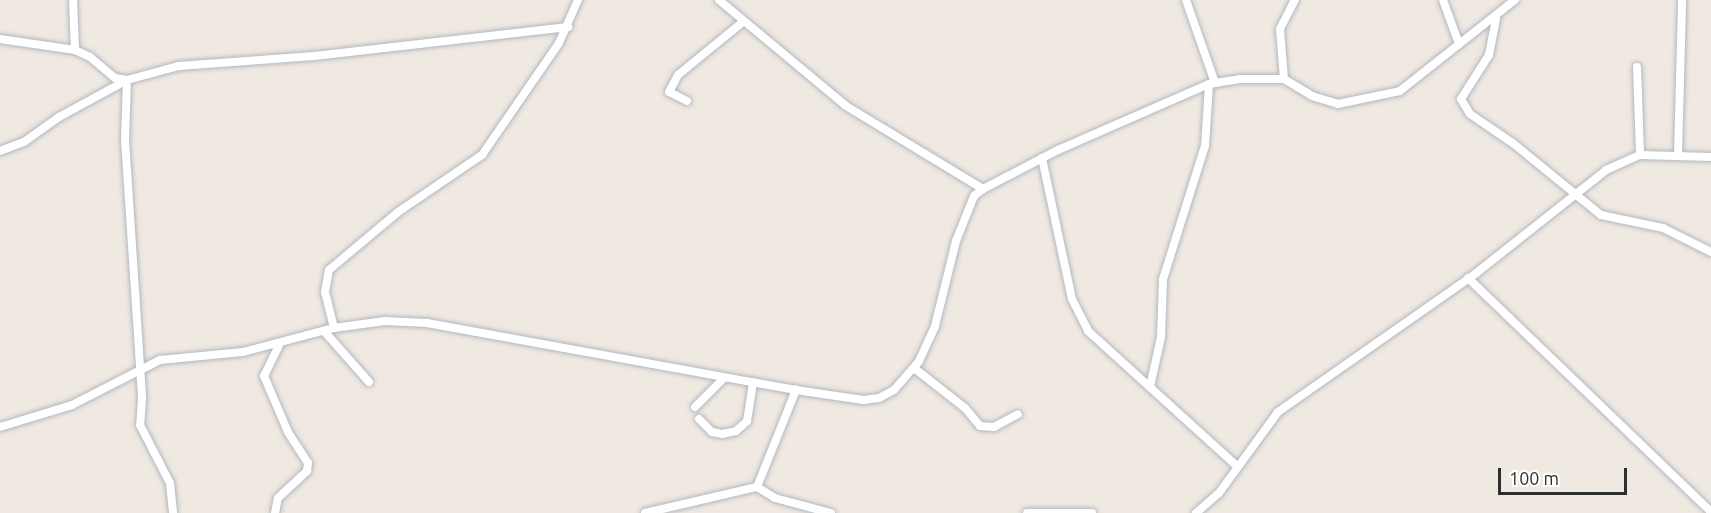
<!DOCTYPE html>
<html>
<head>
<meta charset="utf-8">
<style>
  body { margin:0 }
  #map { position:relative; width:1711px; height:513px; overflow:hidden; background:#efe9e1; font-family:Ubuntu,sans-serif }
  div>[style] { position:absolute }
  .roads { filter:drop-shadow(0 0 2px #b4b7c1) drop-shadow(0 0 2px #b4b7c1) }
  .street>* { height:8px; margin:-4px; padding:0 4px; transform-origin:4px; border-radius:4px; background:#fff }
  span { translate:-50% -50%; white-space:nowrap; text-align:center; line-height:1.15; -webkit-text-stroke:4.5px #fff; paint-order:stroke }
  .scale { position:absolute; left:1498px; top:468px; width:129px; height:27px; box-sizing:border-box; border:3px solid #2e2e2e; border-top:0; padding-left:8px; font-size:18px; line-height:21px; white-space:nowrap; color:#2e2e2e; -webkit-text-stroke:4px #fff; paint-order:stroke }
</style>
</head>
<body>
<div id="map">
  <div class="roads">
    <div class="street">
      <div style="left:73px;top:0;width:50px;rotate:87.7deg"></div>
      <div style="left:719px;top:0;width:165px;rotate:39.8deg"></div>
      <div style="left:846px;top:106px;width:160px;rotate:31.2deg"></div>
      <div style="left:1186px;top:0;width:88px;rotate:70.7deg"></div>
      <div style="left:1443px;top:0;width:47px;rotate:70deg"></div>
      <div style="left:1496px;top:19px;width:37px;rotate:101deg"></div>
      <div style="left:1489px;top:55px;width:52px;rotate:122.5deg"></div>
      <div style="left:1461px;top:99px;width:17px;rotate:59deg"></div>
      <div style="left:1470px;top:114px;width:53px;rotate:34.3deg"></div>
      <div style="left:1514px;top:144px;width:112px;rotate:39.2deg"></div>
      <div style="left:1601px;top:215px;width:63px;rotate:11.8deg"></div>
      <div style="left:1663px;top:228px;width:54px;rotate:26.6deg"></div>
      <div style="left:0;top:39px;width:76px;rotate:8.3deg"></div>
      <div style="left:75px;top:50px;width:17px;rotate:25deg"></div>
      <div style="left:90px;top:57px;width:33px;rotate:40deg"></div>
      <div style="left:115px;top:78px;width:12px;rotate:9deg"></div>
      <div style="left:127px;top:80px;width:54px;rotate:-15.1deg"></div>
      <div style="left:179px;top:66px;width:135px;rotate:-4.2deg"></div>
      <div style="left:314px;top:56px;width:256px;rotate:-6.5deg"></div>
      <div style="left:1637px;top:67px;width:88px;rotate:88deg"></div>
      <div style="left:1284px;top:79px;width:50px;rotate:-94.6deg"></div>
      <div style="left:1280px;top:29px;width:33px;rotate:-63deg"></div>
      <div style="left:687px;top:101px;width:20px;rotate:-153deg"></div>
      <div style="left:669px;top:92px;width:19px;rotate:-62deg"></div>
      <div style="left:678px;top:75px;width:85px;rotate:-39.3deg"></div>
      <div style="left:0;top:151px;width:26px;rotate:-21deg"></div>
      <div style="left:24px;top:142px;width:43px;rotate:-35.5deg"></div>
      <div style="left:59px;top:117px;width:77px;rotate:-28.6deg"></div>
      <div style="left:127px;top:80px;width:60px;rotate:91.9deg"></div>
      <div style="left:125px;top:140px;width:260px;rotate:86.2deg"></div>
      <div style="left:142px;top:399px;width:26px;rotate:94deg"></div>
      <div style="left:140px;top:425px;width:65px;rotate:62.7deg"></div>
      <div style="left:170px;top:483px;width:30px;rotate:84deg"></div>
      <div style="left:1678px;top:156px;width:156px;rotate:-88.5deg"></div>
      <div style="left:1042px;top:158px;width:144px;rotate:78deg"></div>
      <div style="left:1072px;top:299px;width:36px;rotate:63deg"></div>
      <div style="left:1088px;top:331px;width:201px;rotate:42.2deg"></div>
      <div style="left:1468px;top:278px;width:337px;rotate:43.9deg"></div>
      <div style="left:334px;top:328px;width:37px;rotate:-104deg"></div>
      <div style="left:325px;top:292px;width:22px;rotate:-80deg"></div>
      <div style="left:329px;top:270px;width:90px;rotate:-40deg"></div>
      <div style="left:398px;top:212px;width:102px;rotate:-34.2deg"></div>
      <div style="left:482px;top:155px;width:136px;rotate:-55.5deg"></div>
      <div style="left:559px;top:43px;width:47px;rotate:-66.2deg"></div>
      <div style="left:324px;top:331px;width:68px;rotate:48.6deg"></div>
      <div style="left:914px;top:368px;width:65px;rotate:38.1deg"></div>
      <div style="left:965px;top:408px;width:23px;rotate:50deg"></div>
      <div style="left:980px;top:426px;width:14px;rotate:4deg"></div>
      <div style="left:994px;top:427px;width:27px;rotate:-28deg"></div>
      <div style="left:1150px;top:387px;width:51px;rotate:-77.6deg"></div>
      <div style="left:1161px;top:337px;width:58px;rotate:-88deg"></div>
      <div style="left:1163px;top:279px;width:139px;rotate:-72.5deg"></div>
      <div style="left:1205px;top:146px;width:62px;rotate:-86.3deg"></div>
      <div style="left:695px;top:407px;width:41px;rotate:-45deg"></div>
      <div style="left:699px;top:419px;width:18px;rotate:45deg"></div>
      <div style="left:712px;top:432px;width:10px;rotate:11deg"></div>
      <div style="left:722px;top:434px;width:14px;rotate:-12deg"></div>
      <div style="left:736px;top:431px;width:15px;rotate:-42deg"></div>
      <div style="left:747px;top:421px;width:39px;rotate:-81deg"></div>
      <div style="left:0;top:427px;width:75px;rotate:-17deg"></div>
      <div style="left:72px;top:405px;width:99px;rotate:-27.1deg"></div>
      <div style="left:160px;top:360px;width:83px;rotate:-5.5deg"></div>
      <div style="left:243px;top:352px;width:94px;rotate:-14.8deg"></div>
      <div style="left:334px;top:328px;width:51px;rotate:-7.8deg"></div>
      <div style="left:385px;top:321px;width:42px;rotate:2.7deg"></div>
      <div style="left:427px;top:323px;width:375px;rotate:10.3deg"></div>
      <div style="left:796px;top:390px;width:68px;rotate:8.5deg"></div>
      <div style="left:863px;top:400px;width:16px;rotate:-7deg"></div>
      <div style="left:879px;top:398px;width:17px;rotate:-28deg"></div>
      <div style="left:894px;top:390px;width:38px;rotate:-49deg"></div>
      <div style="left:919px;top:361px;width:38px;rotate:-65deg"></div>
      <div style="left:935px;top:326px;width:88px;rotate:-76.1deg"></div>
      <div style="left:956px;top:241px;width:48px;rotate:-68.2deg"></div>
      <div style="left:974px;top:196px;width:11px;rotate:-38deg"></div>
      <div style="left:983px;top:189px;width:85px;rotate:-27.5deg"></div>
      <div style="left:1058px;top:150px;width:165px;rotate:-23.6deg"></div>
      <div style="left:1209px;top:84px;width:31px;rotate:-9deg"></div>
      <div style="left:1240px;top:79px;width:44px"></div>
      <div style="left:1284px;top:79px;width:33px;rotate:31deg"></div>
      <div style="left:1312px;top:96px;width:27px;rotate:17deg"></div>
      <div style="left:1338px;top:104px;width:63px;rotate:-11.8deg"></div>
      <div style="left:1400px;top:91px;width:147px;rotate:-38.4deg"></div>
      <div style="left:757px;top:487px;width:21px;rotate:31deg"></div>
      <div style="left:775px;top:498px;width:58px;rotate:15deg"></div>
      <div style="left:275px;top:513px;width:15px;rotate:-79deg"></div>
      <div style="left:278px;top:498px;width:40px;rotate:-43deg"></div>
      <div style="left:307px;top:471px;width:8px;rotate:-83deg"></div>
      <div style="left:308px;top:463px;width:37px;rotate:-123deg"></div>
      <div style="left:288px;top:432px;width:61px;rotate:-113.2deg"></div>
      <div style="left:264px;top:376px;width:34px;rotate:-64deg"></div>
      <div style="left:645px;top:513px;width:115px;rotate:-13.1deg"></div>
      <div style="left:757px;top:487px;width:105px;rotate:-68.1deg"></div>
      <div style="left:1027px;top:513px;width:65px"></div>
      <div style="left:1196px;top:513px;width:30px;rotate:-41deg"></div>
      <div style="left:1219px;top:493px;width:100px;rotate:-53.9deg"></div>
      <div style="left:1278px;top:412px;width:241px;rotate:-35deg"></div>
      <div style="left:1475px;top:274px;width:167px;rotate:-38.4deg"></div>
      <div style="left:1606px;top:170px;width:37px;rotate:-24deg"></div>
      <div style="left:1640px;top:155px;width:71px;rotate:1.6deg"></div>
    </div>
  </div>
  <div class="scale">100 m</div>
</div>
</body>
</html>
